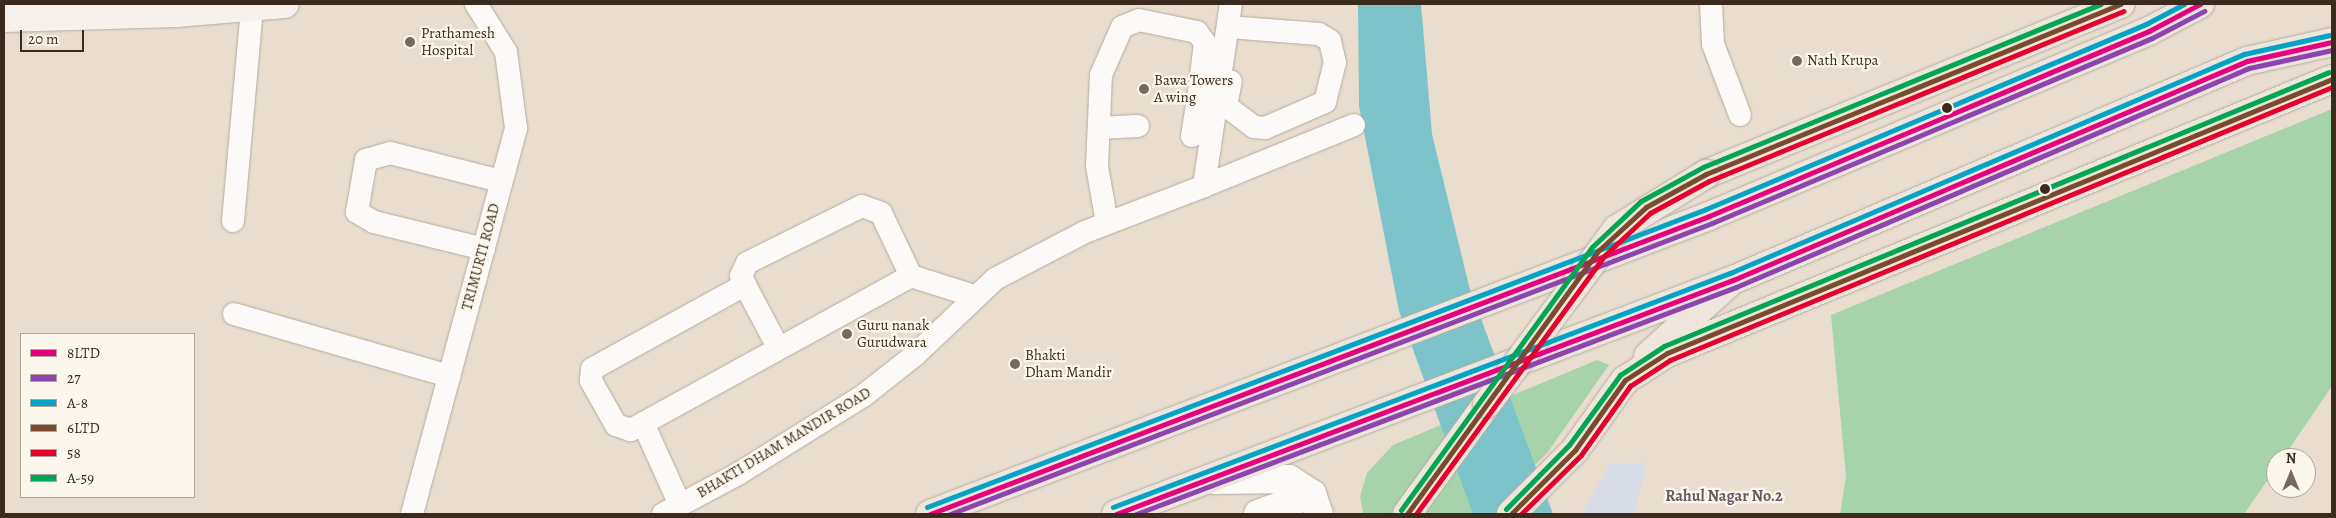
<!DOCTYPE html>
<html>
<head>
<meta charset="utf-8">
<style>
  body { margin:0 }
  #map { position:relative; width:2336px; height:518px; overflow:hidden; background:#e8ddce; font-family:Alegreya,serif }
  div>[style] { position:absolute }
  .built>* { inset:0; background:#d8dce6 }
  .green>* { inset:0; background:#a7d3ac }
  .water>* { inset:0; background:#7cc4ca }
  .roads { filter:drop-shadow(0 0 1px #b4aca1) drop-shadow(0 0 1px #b4aca1) }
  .minor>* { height:22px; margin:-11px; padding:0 11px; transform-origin:11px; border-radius:11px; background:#fcfaf8 }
  .tertiary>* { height:28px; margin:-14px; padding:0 14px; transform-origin:14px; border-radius:14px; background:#fcfaf8 }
  .secondary>* { height:28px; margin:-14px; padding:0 14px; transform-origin:14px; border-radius:14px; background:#f6f1ed }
  .primary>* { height:28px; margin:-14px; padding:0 14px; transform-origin:14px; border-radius:14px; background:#eee5dc }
  .trunk>* { height:28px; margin:-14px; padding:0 14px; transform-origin:14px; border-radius:14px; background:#eee5dc }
  .bridges { filter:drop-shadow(0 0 1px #b4aca1) drop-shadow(0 0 1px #b4aca1) }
  .primary-bridge>* { height:28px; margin:-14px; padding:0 14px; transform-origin:14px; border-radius:14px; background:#eee5dc }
  .bus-1>* { height:5px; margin:-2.5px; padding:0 2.5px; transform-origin:2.5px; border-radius:2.5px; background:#e5007d }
  .bus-2>* { height:5px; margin:-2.5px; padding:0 2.5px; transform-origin:2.5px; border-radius:2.5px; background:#8e44ad }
  .bus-3>* { height:5px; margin:-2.5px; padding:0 2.5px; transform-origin:2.5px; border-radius:2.5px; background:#03a3c5 }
  .bus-4>* { height:5px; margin:-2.5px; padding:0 2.5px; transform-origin:2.5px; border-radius:2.5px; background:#7a4b2a }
  .bus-5>* { height:5px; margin:-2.5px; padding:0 2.5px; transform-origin:2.5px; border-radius:2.5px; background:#e4002b }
  .bus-6>* { height:5px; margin:-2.5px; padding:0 2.5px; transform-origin:2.5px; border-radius:2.5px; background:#00a651 }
  .dots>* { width:14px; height:14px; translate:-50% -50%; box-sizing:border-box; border:2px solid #fbf7ec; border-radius:50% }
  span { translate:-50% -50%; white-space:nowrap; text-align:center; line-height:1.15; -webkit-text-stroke:4.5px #fbf7ec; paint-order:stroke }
  .poi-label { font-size:15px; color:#3b2a1e }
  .left { translate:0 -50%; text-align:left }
  .street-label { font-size:15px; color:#3b2a1e }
  .neighbourhood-label { font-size:16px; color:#675966; font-weight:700 }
  .frame { position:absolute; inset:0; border:5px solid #3b2a1e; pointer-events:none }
  .legend { position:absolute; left:20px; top:333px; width:175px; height:165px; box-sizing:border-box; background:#fbf7ec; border:1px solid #aea59a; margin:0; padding:6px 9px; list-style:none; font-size:15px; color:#3b2a1e }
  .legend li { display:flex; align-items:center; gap:10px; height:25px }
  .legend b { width:25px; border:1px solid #aea59a }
  .north { position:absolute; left:2266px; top:448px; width:50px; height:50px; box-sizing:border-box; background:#fbf7ec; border:1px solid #aea59a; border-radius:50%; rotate:0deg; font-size:14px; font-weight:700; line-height:20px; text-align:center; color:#3b2a1e }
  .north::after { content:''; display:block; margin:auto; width:18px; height:22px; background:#78695c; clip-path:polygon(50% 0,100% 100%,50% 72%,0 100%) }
  .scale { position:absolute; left:20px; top:30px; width:64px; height:22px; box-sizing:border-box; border:2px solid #3b2a1e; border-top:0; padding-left:6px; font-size:15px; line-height:18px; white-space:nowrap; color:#3b2a1e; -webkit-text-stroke:4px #fbf7ec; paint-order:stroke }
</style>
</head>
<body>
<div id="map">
  <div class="built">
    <div style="clip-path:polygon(1610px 463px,1647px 463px,1634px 514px,1582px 514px)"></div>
  </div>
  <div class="green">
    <div style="clip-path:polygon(2332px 109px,2332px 386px,2283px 458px,2276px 458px,2276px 468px,2244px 514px,1840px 514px,1846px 476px,1831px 315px)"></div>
    <div style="clip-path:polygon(1597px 360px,1609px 365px,1547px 453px,1487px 514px,1363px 514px,1360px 496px,1367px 473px,1393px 445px)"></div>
  </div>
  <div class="water">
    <div style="clip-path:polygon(1358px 4px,1421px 4px,1432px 134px,1469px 286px,1553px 514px,1473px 514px,1399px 311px,1359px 106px)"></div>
  </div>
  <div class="roads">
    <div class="minor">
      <div style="left:1711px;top:4px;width:40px;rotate:87.1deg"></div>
      <div style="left:1713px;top:44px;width:76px;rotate:69.2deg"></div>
      <div style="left:1228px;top:27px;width:91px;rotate:4.4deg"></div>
      <div style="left:1319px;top:34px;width:13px;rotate:32deg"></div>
      <div style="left:1330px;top:41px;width:22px;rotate:77deg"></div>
      <div style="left:1335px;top:62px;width:41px;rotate:104deg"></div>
      <div style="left:1325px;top:102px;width:65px;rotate:156.6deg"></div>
      <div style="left:1265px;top:128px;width:11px;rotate:-175deg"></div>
      <div style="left:1254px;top:127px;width:35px;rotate:-143deg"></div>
      <div style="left:1226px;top:106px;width:25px;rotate:-79deg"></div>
      <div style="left:1099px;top:128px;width:39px;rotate:-3deg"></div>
      <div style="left:1192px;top:136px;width:37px;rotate:-81deg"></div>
      <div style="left:1204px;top:186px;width:162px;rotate:-22.1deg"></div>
      <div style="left:233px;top:221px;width:215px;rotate:-84.9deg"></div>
      <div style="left:1107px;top:223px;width:58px;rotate:-100deg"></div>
      <div style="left:1097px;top:166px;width:91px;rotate:-87.5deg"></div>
      <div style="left:1101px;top:75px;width:52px;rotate:-66.4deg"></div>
      <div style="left:1122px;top:27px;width:18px;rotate:-22deg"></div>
      <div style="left:1139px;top:20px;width:59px;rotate:11.7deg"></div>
      <div style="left:1197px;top:32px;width:14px;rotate:54deg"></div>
      <div style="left:1205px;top:43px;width:56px;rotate:97.1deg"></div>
      <div style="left:1198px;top:99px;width:18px;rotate:9deg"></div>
      <div style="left:484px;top:249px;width:113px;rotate:-166.2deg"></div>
      <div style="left:374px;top:222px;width:20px;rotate:-150deg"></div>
      <div style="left:357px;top:212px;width:53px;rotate:-80.2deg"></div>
      <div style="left:366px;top:160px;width:25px;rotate:-16deg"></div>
      <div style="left:390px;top:153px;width:114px;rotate:14.2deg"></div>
      <div style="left:911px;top:276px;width:320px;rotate:151.2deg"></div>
      <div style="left:631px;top:430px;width:16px;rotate:-162deg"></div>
      <div style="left:616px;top:425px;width:51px;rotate:-119.6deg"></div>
      <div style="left:591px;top:381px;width:12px;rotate:-85deg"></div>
      <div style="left:592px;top:369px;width:175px;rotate:-28.8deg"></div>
      <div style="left:745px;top:285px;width:10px;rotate:-114deg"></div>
      <div style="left:741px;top:276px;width:14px;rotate:-65deg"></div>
      <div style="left:747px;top:263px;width:128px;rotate:-26.4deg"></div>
      <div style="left:862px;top:206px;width:20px;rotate:20deg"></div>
      <div style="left:881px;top:213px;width:70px;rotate:64.5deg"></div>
      <div style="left:911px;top:276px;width:66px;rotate:17.6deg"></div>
      <div style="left:745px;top:285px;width:70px;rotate:62deg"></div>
      <div style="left:234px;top:314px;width:224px;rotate:16.1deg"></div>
      <div style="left:643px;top:423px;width:90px;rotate:65.7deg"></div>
      <div style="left:412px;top:514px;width:400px;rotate:-74.9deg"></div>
      <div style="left:516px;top:128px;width:77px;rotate:-97.5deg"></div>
      <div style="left:506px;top:52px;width:57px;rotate:-122deg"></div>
      <div style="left:663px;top:514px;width:85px;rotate:-28.1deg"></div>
      <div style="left:738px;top:474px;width:147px;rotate:-32deg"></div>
      <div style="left:863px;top:396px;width:66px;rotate:-38.3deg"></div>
      <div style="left:915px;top:355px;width:110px;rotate:-43.5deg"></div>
      <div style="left:995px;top:279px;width:102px;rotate:-27.6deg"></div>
      <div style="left:1085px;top:232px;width:128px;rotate:-21.1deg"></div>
      <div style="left:1204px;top:186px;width:184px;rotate:-81.6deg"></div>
    </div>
    <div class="tertiary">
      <div style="left:1215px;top:480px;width:74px;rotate:-0.8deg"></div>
      <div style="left:1289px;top:479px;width:27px;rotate:33deg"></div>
      <div style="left:1312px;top:494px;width:21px;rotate:71deg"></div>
      <div style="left:1258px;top:514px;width:58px;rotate:-20.3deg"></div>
    </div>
    <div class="secondary">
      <div style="left:4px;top:18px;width:172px;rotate:-1.7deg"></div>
      <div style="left:176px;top:13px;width:109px;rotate:-4.7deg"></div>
    </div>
    <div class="primary">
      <div style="left:1706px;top:174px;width:448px;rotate:-22.3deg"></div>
      <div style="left:1648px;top:356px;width:108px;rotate:-42deg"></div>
      <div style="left:1407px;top:514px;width:136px;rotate:-54deg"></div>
      <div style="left:1511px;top:514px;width:91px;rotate:-45deg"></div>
      <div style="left:1575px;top:450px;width:86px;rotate:-54.5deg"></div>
      <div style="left:1625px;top:380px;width:50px;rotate:-32.7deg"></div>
      <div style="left:1667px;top:353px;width:719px;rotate:-22.39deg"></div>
    </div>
    <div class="trunk">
      <div style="left:930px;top:514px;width:834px;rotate:-20.93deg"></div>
      <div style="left:1709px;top:216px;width:477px;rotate:-22.8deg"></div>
      <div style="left:2149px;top:31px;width:58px;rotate:-27.9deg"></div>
      <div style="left:1116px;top:514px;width:660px;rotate:-20.77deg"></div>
      <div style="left:1733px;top:280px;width:559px;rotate:-23.08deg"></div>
      <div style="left:2247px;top:61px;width:87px;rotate:-12.6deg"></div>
    </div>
  </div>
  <div class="bridges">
    <div class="primary-bridge">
      <div style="left:1487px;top:404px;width:218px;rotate:-53.4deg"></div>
      <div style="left:1617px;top:229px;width:105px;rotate:-31.7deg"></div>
    </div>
  </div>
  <div class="bus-1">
    <div style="left:930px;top:514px;width:834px;rotate:-20.93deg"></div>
    <div style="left:1709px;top:216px;width:477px;rotate:-22.8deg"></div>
    <div style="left:2149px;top:31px;width:58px;rotate:-27.9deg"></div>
    <div style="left:1116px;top:514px;width:660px;rotate:-20.77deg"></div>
    <div style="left:1733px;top:280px;width:559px;rotate:-23.08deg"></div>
    <div style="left:2247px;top:61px;width:87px;rotate:-12.6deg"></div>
  </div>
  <div class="bus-2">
    <div style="left:950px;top:514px;width:816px;rotate:-20.9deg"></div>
    <div style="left:1712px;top:223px;width:477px;rotate:-22.8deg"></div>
    <div style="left:2152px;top:38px;width:59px;rotate:-27.4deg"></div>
    <div style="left:1136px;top:514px;width:642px;rotate:-20.72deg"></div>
    <div style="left:1736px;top:287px;width:558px;rotate:-23.12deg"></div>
    <div style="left:2249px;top:68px;width:85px;rotate:-12.2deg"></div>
  </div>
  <div class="bus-3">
    <div style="left:927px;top:507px;width:834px;rotate:-20.93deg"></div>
    <div style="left:1706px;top:209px;width:477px;rotate:-22.8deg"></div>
    <div style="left:2146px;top:24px;width:43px;rotate:-27.8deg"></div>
    <div style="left:1113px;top:507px;width:660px;rotate:-20.77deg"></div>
    <div style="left:1730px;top:273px;width:559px;rotate:-23.08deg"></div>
    <div style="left:2244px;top:54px;width:88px;rotate:-12.5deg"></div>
  </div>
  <div class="bus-4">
    <div style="left:1407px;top:514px;width:325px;rotate:-54deg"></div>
    <div style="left:1598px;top:251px;width:65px;rotate:-42.5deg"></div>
    <div style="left:1646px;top:207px;width:68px;rotate:-28.8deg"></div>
    <div style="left:1706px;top:174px;width:448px;rotate:-22.3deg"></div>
    <div style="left:1511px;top:514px;width:91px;rotate:-45deg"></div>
    <div style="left:1575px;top:450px;width:86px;rotate:-54.5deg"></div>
    <div style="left:1625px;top:380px;width:50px;rotate:-32.7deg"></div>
    <div style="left:1667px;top:353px;width:719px;rotate:-22.39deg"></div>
  </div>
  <div class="bus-5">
    <div style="left:1416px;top:514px;width:319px;rotate:-53.9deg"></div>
    <div style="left:1604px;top:256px;width:63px;rotate:-43.1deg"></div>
    <div style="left:1650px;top:213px;width:67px;rotate:-28.5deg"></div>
    <div style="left:1709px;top:181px;width:448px;rotate:-22.3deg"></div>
    <div style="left:1521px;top:514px;width:84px;rotate:-44.5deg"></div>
    <div style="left:1581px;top:455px;width:85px;rotate:-54.6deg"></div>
    <div style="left:1630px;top:386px;width:48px;rotate:-33deg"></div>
    <div style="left:1670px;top:360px;width:716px;rotate:-22.41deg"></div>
  </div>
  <div class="bus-6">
    <div style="left:1506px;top:509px;width:90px;rotate:-45.5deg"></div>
    <div style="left:1569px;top:445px;width:87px;rotate:-53.9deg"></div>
    <div style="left:1620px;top:375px;width:53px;rotate:-33.4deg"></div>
    <div style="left:1664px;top:346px;width:719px;rotate:-22.39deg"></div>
    <div style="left:1401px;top:510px;width:325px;rotate:-54deg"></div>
    <div style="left:1592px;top:247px;width:67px;rotate:-43.2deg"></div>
    <div style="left:1641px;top:201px;width:71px;rotate:-28.7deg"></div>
    <div style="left:1703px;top:167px;width:430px;rotate:-22.3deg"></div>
  </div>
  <div class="dots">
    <div style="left:410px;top:42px;background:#78695c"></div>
    <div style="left:1797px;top:61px;background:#78695c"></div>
    <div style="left:1144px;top:89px;background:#78695c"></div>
    <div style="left:1947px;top:108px;background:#3b2a1e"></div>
    <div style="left:2045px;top:189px;background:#3b2a1e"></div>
    <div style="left:847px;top:334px;background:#78695c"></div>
    <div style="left:1015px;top:364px;background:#78695c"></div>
  </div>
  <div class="poi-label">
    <span class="left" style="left:421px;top:42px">Prathamesh<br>Hospital</span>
    <span class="left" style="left:1807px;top:61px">Nath Krupa</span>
    <span class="left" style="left:1154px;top:89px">Bawa Towers<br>A wing</span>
    <span class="left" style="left:857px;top:334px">Guru nanak<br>Gurudwara</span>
    <span class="left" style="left:1025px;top:364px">Bhakti<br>Dham Mandir</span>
  </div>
  <div class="street-label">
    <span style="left:481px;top:257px;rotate:-75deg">TRIMURTI ROAD</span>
    <span style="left:784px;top:443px;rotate:-31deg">BHAKTI DHAM MANDIR ROAD</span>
  </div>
  <div class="neighbourhood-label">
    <span style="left:1724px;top:496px">Rahul Nagar No.2</span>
  </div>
  <div class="frame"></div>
  <ul class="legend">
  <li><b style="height:6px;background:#e5007d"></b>8LTD</li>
  <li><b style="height:6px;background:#8e44ad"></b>27</li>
  <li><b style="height:6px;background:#03a3c5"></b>A-8</li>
  <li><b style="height:6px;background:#7a4b2a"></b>6LTD</li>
  <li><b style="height:6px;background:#e4002b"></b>58</li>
  <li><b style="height:6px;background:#00a651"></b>A-59</li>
  </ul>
  <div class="north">N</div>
  <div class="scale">20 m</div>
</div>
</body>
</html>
